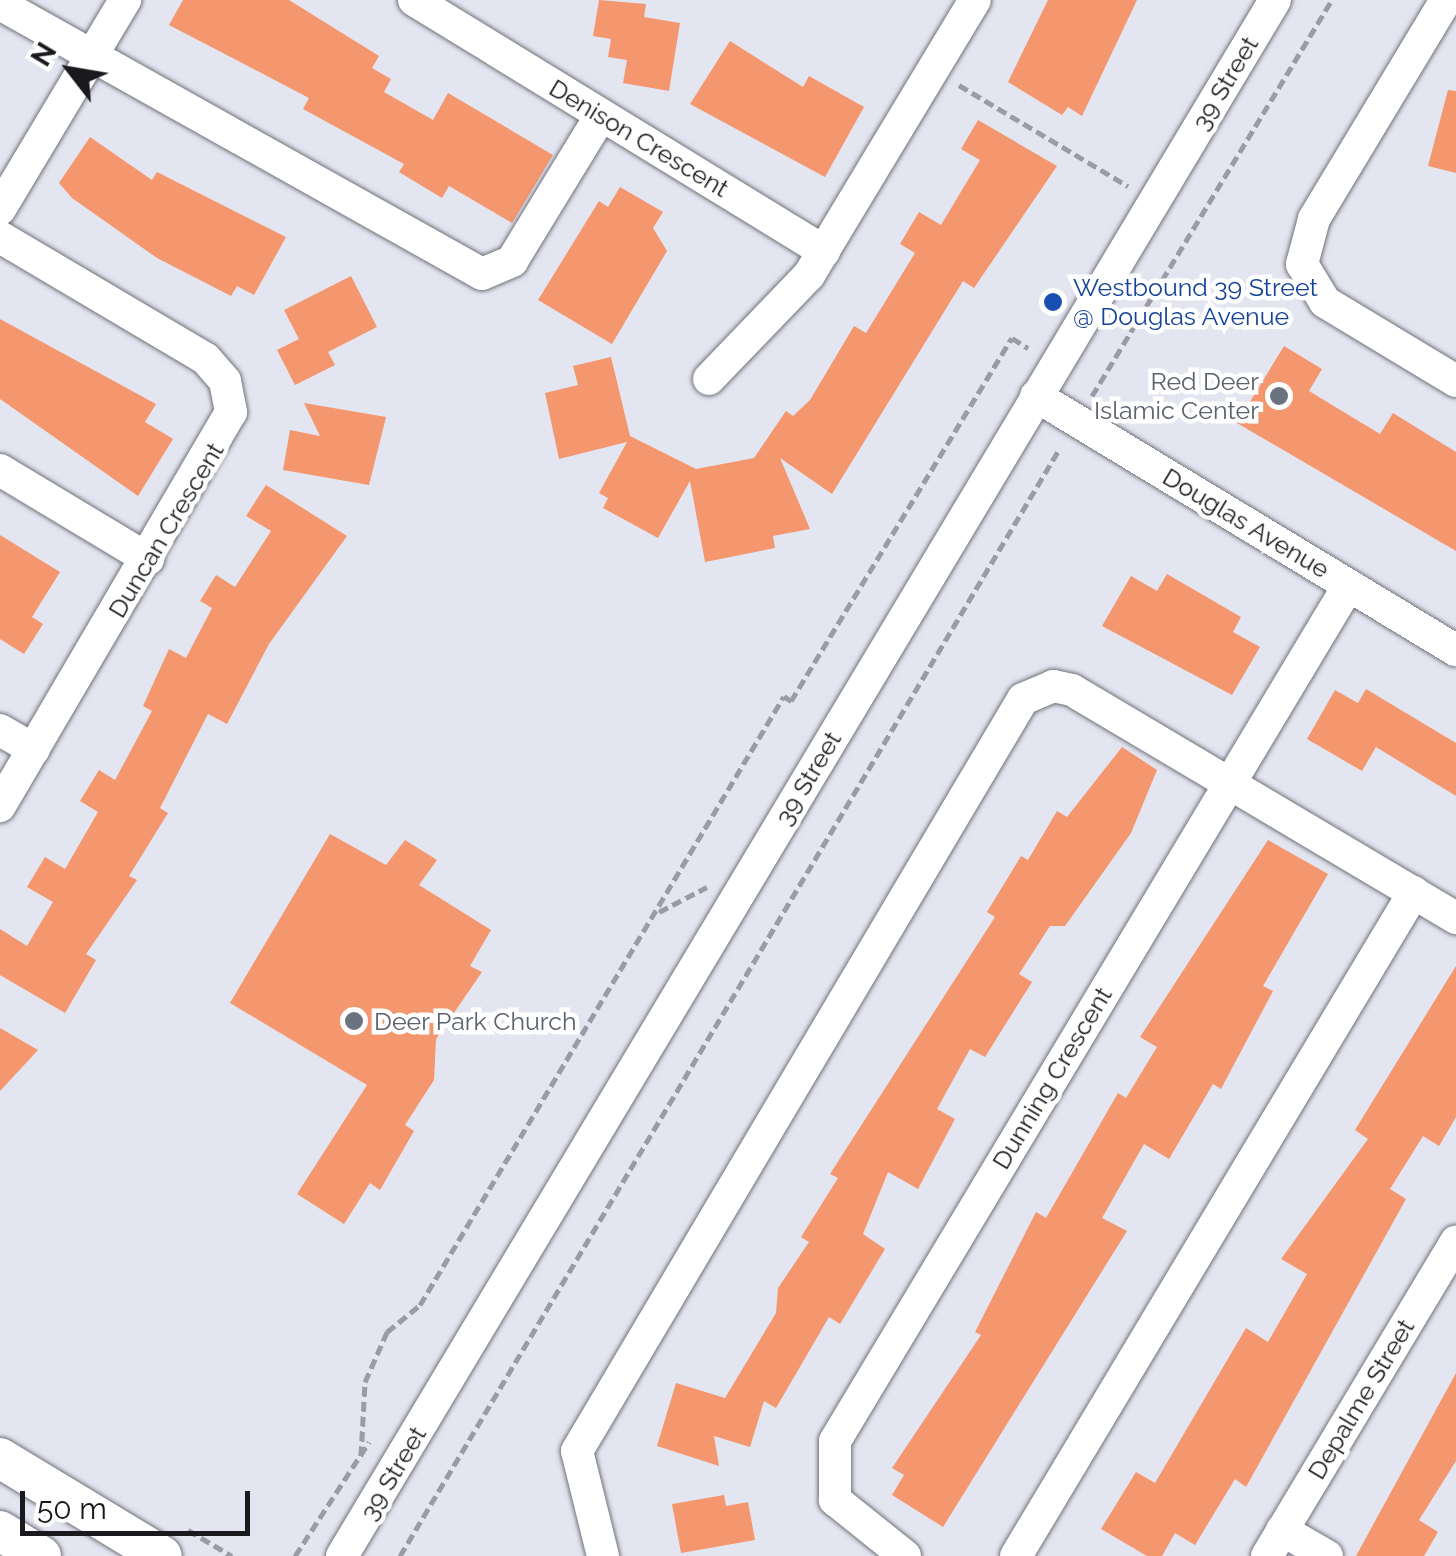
<!DOCTYPE html>
<html>
<head>
<meta charset="utf-8">
<style>
  body { margin:0 }
  #map { position:relative; width:1456px; height:1556px; overflow:hidden; background:#e3e5f0; font-family:Raleway,sans-serif }
  div>[style] { position:absolute }
  .building>* { inset:0; background:#f4976e }
  .path>* { height:5px; margin-top:-2.5px; transform-origin:0; background:repeating-linear-gradient(90deg,#9a9ba4 0 10px,transparent 0 15px) }
  .roads { filter:drop-shadow(0 0 2px #71727c) drop-shadow(0 0 2px #71727c) }
  .minor>* { height:32px; margin:-16px; padding:0 16px; transform-origin:16px; border-radius:16px; background:#fff }
  .major>* { height:40px; margin:-20px; padding:0 20px; transform-origin:20px; border-radius:20px; background:#fff }
  .dots>* { width:28px; height:28px; translate:-50% -50%; box-sizing:border-box; border:5px solid #fff; border-radius:50% }
  span { translate:-50% -50%; white-space:nowrap; text-align:center; line-height:1.15; -webkit-text-stroke:9px #fff; paint-order:stroke }
  .street-label { font-size:25px; color:#1a1a1e }
  .transit-label { font-size:25px; color:#164399 }
  .left { translate:0 -50%; text-align:left }
  .worship-label { font-size:25px; color:#5b616d }
  .right { translate:-100% -50%; text-align:right }
  .north { position:absolute; left:20px; top:20px; width:100px; height:100px; -webkit-text-stroke:8px #fff; paint-order:stroke; rotate:301deg; font-size:28px; font-weight:700; line-height:40px; text-align:center; color:#1a1a1e }
  .north::after { content:''; display:block; margin:auto; width:35px; height:45px; background:#1a1a1e; clip-path:polygon(50% 0,100% 100%,50% 72%,0 100%) }
  .scale { position:absolute; left:20px; top:1491px; width:230px; height:45px; box-sizing:border-box; border:5px solid #1a1a1e; border-top:0; padding-left:12px; font-size:30px; line-height:35px; white-space:nowrap; color:#1a1a1e; -webkit-text-stroke:8px #fff; paint-order:stroke }
</style>
</head>
<body>
<div id="map">
  <div class="building">
    <div style="clip-path:polygon(183px 0,289px 0,379px 56px,372px 68px,391px 79px,384px 92px,433px 120px,448px 93px,553px 155px,512px 223px,449px 186px,442px 198px,399px 172px,404px 164px,303px 109px,309px 98px,169px 25px)"></div>
    <div style="clip-path:polygon(599px 0,646px 4px,644px 17px,680px 23px,669px 91px,623px 83px,627px 60px,608px 57px,611px 39px,593px 36px)"></div>
    <div style="clip-path:polygon(1048px 0,1137px 0,1082px 116px,1068px 107px,1062px 115px,1008px 82px)"></div>
    <div style="clip-path:polygon(730px 41px,803px 87px,809px 76px,864px 107px,825px 177px,690px 104px)"></div>
    <div style="clip-path:polygon(1448px 90px,1456px 91px,1456px 173px,1428px 166px)"></div>
    <div style="clip-path:polygon(978px 120px,1057px 166px,974px 288px,963px 281px,832px 494px,780px 458px,810px 529px,773px 536px,775px 548px,705px 562px,690px 481px,658px 538px,603px 508px,608px 498px,599px 493px,627px 442px,559px 459px,545px 393px,578px 385px,573px 366px,611px 357px,630px 436px,696px 469px,754px 458px,786px 411px,793px 416px,810px 400px,854px 326px,866px 333px,915px 253px,900px 244px,919px 212px,941px 225px,980px 160px,961px 149px)"></div>
    <div style="clip-path:polygon(90px 137px,152px 180px,157px 172px,286px 237px,254px 295px,237px 286px,231px 296px,157px 258px,72px 198px,59px 183px)"></div>
    <div style="clip-path:polygon(620px 187px,663px 212px,653px 228px,667px 251px,612px 344px,538px 300px,599px 201px,608px 207px)"></div>
    <div style="clip-path:polygon(351px 276px,377px 327px,328px 352px,335px 365px,295px 385px,277px 350px,299px 339px,284px 310px)"></div>
    <div style="clip-path:polygon(0 319px,156px 404px,145px 422px,173px 439px,138px 496px,0 399px)"></div>
    <div style="clip-path:polygon(1284px 346px,1322px 369px,1309px 391px,1380px 434px,1393px 413px,1456px 452px,1456px 551px,1237px 423px)"></div>
    <div style="clip-path:polygon(304px 403px,386px 417px,369px 485px,283px 470px,290px 430px,320px 436px)"></div>
    <div style="clip-path:polygon(266px 485px,347px 536px,269px 644px,227px 724px,208px 714px,160px 808px,168px 813px,129px 876px,137px 880px,86px 954px,96px 960px,65px 1013px,0 975px,0 929px,27px 946px,53px 902px,27px 887px,45px 857px,65px 869px,98px 812px,80px 801px,99px 770px,115px 780px,152px 711px,143px 706px,169px 649px,186px 658px,212px 608px,200px 601px,216px 575px,235px 587px,271px 531px,246px 516px)"></div>
    <div style="clip-path:polygon(0 535px,60px 572px,32px 617px,43px 624px,24px 654px,0 639px)"></div>
    <div style="clip-path:polygon(1167px 574px,1241px 617px,1233px 632px,1260px 647px,1232px 695px,1102px 626px,1131px 576px,1157px 591px)"></div>
    <div style="clip-path:polygon(1366px 689px,1456px 743px,1456px 796px,1376px 747px,1362px 771px,1307px 739px,1335px 690px,1358px 703px)"></div>
    <div style="clip-path:polygon(1122px 747px,1157px 770px,1131px 833px,1065px 926px,1050px 926px,1019px 974px,1032px 982px,985px 1057px,970px 1049px,937px 1109px,955px 1119px,918px 1189px,888px 1172px,863px 1234px,885px 1249px,840px 1324px,829px 1317px,776px 1408px,764px 1401px,750px 1447px,714px 1436px,719px 1466px,657px 1446px,676px 1383px,725px 1398px,776px 1313px,778px 1288px,809px 1242px,801px 1237px,838px 1178px,830px 1174px,995px 917px,987px 912px,1021px 856px,1028px 860px,1057px 811px,1067px 817px)"></div>
    <div style="clip-path:polygon(330px 834px,386px 865px,405px 840px,437px 860px,419px 885px,491px 930px,470px 966px,482px 972px,436px 1039px,434px 1080px,405px 1125px,414px 1131px,380px 1190px,370px 1183px,344px 1224px,297px 1194px,367px 1085px,230px 1003px)"></div>
    <div style="clip-path:polygon(1268px 840px,1328px 874px,1263px 986px,1273px 991px,1221px 1089px,1213px 1084px,1169px 1159px,1144px 1144px,1102px 1218px,1127px 1231px,943px 1527px,892px 1495px,904px 1475px,892px 1468px,981px 1335px,975px 1332px,1036px 1212px,1046px 1218px,1118px 1093px,1126px 1098px,1157px 1047px,1140px 1037px)"></div>
    <div style="clip-path:polygon(1456px 966px,1456px 1117px,1439px 1146px,1423px 1136px,1390px 1189px,1406px 1199px,1246px 1487px,1235px 1479px,1195px 1545px,1175px 1533px,1162px 1556px,1147px 1556px,1101px 1529px,1136px 1472px,1155px 1483px,1246px 1328px,1268px 1342px,1307px 1274px,1281px 1259px,1368px 1139px,1355px 1130px)"></div>
    <div style="clip-path:polygon(0 1028px,38px 1050px,0 1091px)"></div>
    <div style="clip-path:polygon(1456px 1373px,1456px 1461px,1419px 1520px,1438px 1532px,1424px 1556px,1356px 1556px)"></div>
    <div style="clip-path:polygon(724px 1495px,726px 1506px,748px 1502px,755px 1540px,681px 1553px,672px 1504px)"></div>
  </div>
  <div class="path">
    <div style="left:959px;top:85px;width:197px;rotate:30.9deg"></div>
    <div style="left:1092px;top:396px;width:463px;rotate:-58.8deg"></div>
    <div style="left:659px;top:912px;width:54px;rotate:-27.5deg"></div>
    <div style="left:361px;top:1456px;width:74px;rotate:-86.9deg"></div>
    <div style="left:365px;top:1382px;width:55px;rotate:-66.3deg"></div>
    <div style="left:387px;top:1332px;width:43px;rotate:-39.3deg"></div>
    <div style="left:420px;top:1305px;width:709px;rotate:-59.13deg"></div>
    <div style="left:784px;top:696px;width:9px;rotate:36deg"></div>
    <div style="left:791px;top:701px;width:425px;rotate:-58.7deg"></div>
    <div style="left:1012px;top:338px;width:19px;rotate:32deg"></div>
    <div style="left:188px;top:1530px;width:51px;rotate:30.6deg"></div>
    <div style="left:295px;top:1556px;width:136px;rotate:-57deg"></div>
    <div style="left:400px;top:1556px;width:1290px;rotate:-59.22deg"></div>
  </div>
  <div class="roads">
    <div class="minor">
      <div style="left:414px;top:0;width:481px;rotate:31.5deg"></div>
      <div style="left:1446px;top:0;width:256px;rotate:121.1deg"></div>
      <div style="left:1314px;top:219px;width:47px;rotate:104.9deg"></div>
      <div style="left:1302px;top:264px;width:44px;rotate:58.8deg"></div>
      <div style="left:1325px;top:302px;width:153px;rotate:31.1deg"></div>
      <div style="left:0;top:4px;width:552px;rotate:29.26deg"></div>
      <div style="left:482px;top:274px;width:33px;rotate:-23deg"></div>
      <div style="left:512px;top:261px;width:171px;rotate:-58.6deg"></div>
      <div style="left:0;top:209px;width:244px;rotate:-59.1deg"></div>
      <div style="left:0;top:237px;width:239px;rotate:30.6deg"></div>
      <div style="left:206px;top:359px;width:29px;rotate:49deg"></div>
      <div style="left:225px;top:381px;width:32px;rotate:79deg"></div>
      <div style="left:231px;top:412px;width:457px;rotate:120.4deg"></div>
      <div style="left:709px;top:379px;width:144px;rotate:-46.1deg"></div>
      <div style="left:809px;top:275px;width:321px;rotate:-58.9deg"></div>
      <div style="left:1036px;top:396px;width:491px;rotate:31.2deg"></div>
      <div style="left:0;top:470px;width:173px;rotate:31deg"></div>
      <div style="left:0;top:730px;width:39px;rotate:30deg"></div>
      <div style="left:1282px;top:1530px;width:52px;rotate:30deg"></div>
      <div style="left:342px;top:1556px;width:1814px;rotate:-59.05deg"></div>
      <div style="left:603px;top:1556px;width:108px;rotate:-103.9deg"></div>
      <div style="left:577px;top:1451px;width:874px;rotate:-59.33deg"></div>
      <div style="left:1023px;top:699px;width:33px;rotate:-23deg"></div>
      <div style="left:1053px;top:686px;width:19px;rotate:12deg"></div>
      <div style="left:1072px;top:690px;width:447px;rotate:30.7deg"></div>
      <div style="left:905px;top:1556px;width:90px;rotate:-141.3deg"></div>
      <div style="left:835px;top:1500px;width:59px;rotate:-90deg"></div>
      <div style="left:835px;top:1441px;width:998px;rotate:-59.02deg"></div>
      <div style="left:1016px;top:1556px;width:774px;rotate:-59.06deg"></div>
      <div style="left:1267px;top:1556px;width:367px;rotate:-59deg"></div>
    </div>
    <div class="major">
      <div style="left:0;top:1458px;width:189px;rotate:31.2deg"></div>
      <div style="left:0;top:1531px;width:48px;rotate:31.4deg"></div>
    </div>
  </div>
  <div class="dots">
    <div style="left:1053px;top:302px;background:#1a4fb4"></div>
    <div style="left:1279px;top:396px;background:#6b7280"></div>
    <div style="left:354px;top:1021px;background:#6b7280"></div>
  </div>
  <div class="street-label">
    <span style="left:1225px;top:83px;rotate:-59deg">39 Street</span>
    <span style="left:639px;top:138px;rotate:31deg">Denison Crescent</span>
    <span style="left:1246px;top:523px;rotate:31deg">Douglas Avenue</span>
    <span style="left:166px;top:530px;rotate:-59deg">Duncan Crescent</span>
    <span style="left:808px;top:778px;rotate:-59deg">39 Street</span>
    <span style="left:1052px;top:1078px;rotate:-59deg">Dunning Crescent</span>
    <span style="left:1361px;top:1399px;rotate:-59deg">Depalme Street</span>
    <span style="left:393px;top:1473px;rotate:-59deg">39 Street</span>
  </div>
  <div class="transit-label">
    <span class="left" style="left:1073px;top:302px">Westbound 39 Street<br>@ Douglas Avenue</span>
  </div>
  <div class="worship-label">
    <span class="right" style="left:1259px;top:396px">Red Deer<br>Islamic Center</span>
    <span class="left" style="left:374px;top:1021px">Deer Park Church</span>
  </div>
  <div class="north">N</div>
  <div class="scale">50 m</div>
</div>
</body>
</html>
